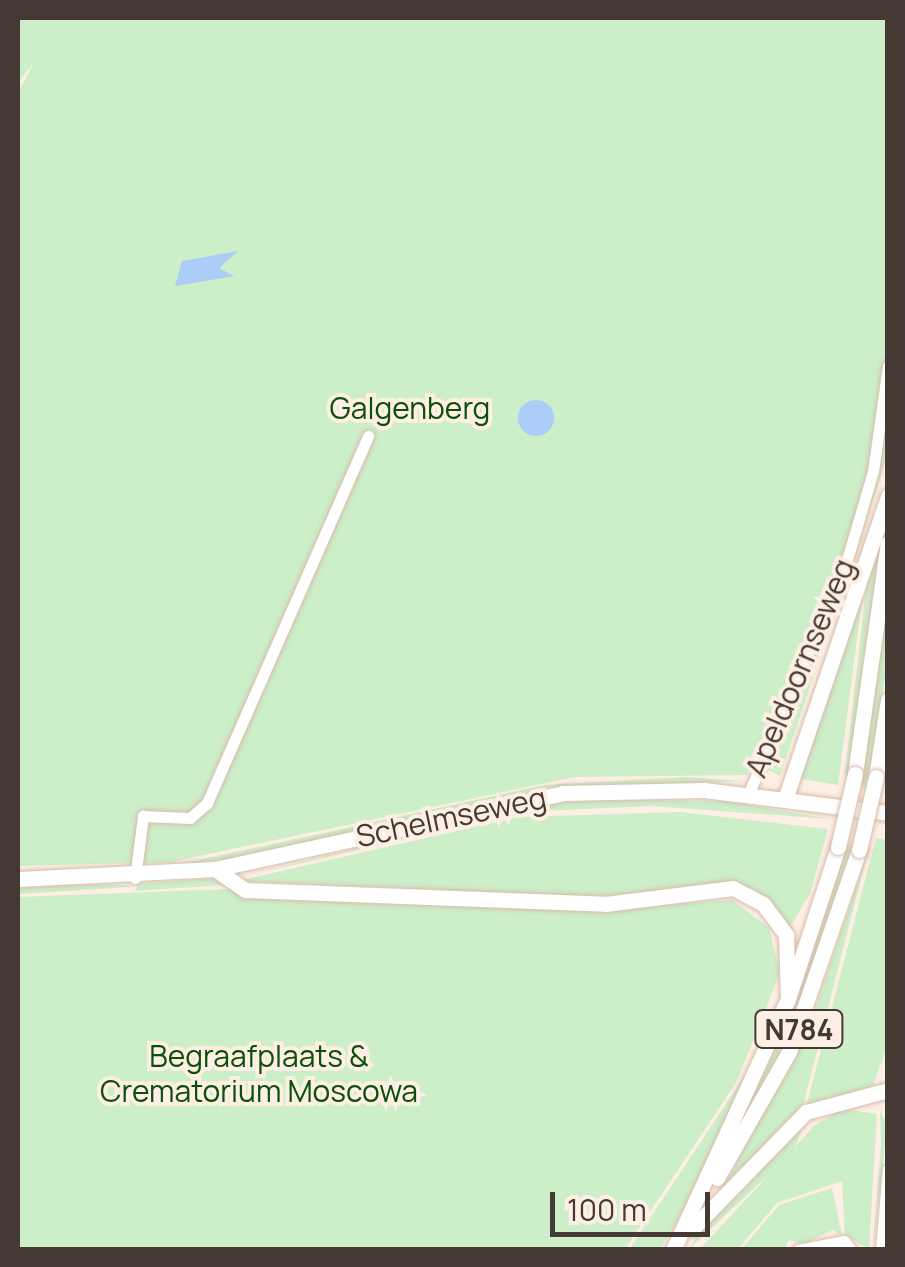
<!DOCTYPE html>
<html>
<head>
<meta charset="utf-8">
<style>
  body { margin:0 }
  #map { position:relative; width:905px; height:1267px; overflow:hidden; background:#feefe4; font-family:Manrope,sans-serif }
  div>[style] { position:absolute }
  .green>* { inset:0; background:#cceec9 }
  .water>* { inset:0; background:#accdf8 }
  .round { border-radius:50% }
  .roads { filter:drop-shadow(0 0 2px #d5bcab) drop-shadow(0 0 2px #d5bcab) }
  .minor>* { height:11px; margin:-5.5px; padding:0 5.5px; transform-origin:5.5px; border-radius:5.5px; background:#fff }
  .major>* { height:15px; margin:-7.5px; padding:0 7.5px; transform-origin:7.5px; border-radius:7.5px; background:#fff }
  .bridges { filter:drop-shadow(0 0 2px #d5bcab) drop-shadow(0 0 2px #d5bcab) }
  .major-bridge>* { height:15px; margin:-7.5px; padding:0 7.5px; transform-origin:7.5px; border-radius:7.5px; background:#fff }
  span { translate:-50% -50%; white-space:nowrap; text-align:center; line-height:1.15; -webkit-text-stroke:8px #feefe4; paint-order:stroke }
  .shield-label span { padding:2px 8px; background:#feefe4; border:2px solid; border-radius:8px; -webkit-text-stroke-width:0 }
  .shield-label { font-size:28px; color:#443a33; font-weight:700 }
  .park-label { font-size:30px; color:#0a500d }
  .street-label { font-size:30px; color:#443a33 }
  .frame { position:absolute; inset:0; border:20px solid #443a33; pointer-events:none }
  .scale { position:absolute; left:550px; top:1192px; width:160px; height:45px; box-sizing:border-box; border:5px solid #443a33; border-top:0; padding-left:12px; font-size:30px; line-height:35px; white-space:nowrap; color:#443a33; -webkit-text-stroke:8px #feefe4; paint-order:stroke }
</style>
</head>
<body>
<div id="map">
  <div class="green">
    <div style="clip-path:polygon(18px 18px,887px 18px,887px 457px,780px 776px,761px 766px,828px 618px,747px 775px,575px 777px,171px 862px,18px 866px,18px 93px,34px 62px,18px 83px)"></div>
    <div style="clip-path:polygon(885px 512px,850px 773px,845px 773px,868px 570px)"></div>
    <div style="clip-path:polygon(865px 577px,838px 785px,796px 778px)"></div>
    <div style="clip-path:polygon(887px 586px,888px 659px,867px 787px,859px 786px)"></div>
    <div style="clip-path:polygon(686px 777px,744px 781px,544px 788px,235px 858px,171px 866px,544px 785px)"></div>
    <div style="clip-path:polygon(588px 800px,727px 801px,830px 819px,652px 806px,519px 812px,233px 879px,519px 808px)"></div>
    <div style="clip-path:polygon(680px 812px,828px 829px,810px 894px,789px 929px,724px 883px,634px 898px,237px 881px,519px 817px)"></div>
    <div style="clip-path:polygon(876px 838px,887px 840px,887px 1046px,873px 1086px,806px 1107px)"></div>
    <div style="clip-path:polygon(844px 849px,853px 850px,790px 1033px,746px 1119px)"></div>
    <div style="clip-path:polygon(868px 851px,802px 1110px,723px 1190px,817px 1005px)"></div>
    <div style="clip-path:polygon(214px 878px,223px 885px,135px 891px,138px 884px)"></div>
    <div style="clip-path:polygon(18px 884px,128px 885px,131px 887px,18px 894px)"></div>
    <div style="clip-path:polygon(227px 889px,611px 909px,732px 900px,769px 928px,780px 973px,737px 1081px,625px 1249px,18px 1250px,18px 897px)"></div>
    <div style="clip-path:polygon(785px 983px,714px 1155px,680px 1217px,660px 1249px,629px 1250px,747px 1072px)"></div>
    <div style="clip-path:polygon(843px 1109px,877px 1114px,869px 1249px,845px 1236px,842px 1181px,777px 1203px,738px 1249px,699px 1250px,815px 1125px)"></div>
    <div style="clip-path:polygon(880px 1111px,887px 1126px,873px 1250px,881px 1144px)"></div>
    <div style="clip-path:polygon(807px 1116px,793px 1152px,688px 1250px,702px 1229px)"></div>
    <div style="clip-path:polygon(832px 1188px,842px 1236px,833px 1230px,804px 1244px,789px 1240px,785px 1249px,741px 1250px,779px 1205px)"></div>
  </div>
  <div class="water">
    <div style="clip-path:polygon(238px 251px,219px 268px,234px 276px,175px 286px,182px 261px)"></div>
    <div class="round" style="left:518px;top:400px;width:36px;height:36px"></div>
  </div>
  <div class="roads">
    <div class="minor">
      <div style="left:748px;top:795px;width:252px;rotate:-67.1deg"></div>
      <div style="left:846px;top:563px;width:96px;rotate:-73.6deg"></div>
      <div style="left:873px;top:471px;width:106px;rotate:-81.9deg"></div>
      <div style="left:135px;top:878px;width:63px;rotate:-82.6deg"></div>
      <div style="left:143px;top:816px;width:47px;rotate:2.4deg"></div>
      <div style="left:190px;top:818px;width:23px;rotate:-41deg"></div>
      <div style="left:207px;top:803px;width:401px;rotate:-66.3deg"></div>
      <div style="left:798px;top:1250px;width:47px;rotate:-11.1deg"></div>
      <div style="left:844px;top:1241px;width:11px;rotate:52deg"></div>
      <div style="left:881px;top:1250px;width:81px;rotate:-85.1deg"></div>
    </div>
    <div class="major">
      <div style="left:855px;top:774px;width:233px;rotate:-81.9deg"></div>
      <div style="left:876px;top:777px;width:78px;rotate:-81.1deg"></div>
      <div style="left:785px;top:799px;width:320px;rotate:-71.2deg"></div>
      <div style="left:215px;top:869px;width:37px;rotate:35deg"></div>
      <div style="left:245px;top:890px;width:360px;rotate:2.2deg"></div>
      <div style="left:605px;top:904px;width:129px;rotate:-7.1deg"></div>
      <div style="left:733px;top:888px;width:34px;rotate:28deg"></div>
      <div style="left:763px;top:904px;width:39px;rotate:53deg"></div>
      <div style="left:786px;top:935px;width:64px;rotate:88.2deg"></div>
      <div style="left:18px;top:879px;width:197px;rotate:-2.9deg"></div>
      <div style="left:215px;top:869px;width:356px;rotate:-12.3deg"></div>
      <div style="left:563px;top:793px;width:141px;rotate:-1.2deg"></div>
      <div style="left:704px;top:790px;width:185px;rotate:7.1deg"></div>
      <div style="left:717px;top:1178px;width:145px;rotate:-60.3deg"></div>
      <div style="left:789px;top:1052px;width:214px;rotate:-70.9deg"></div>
      <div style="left:693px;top:1228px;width:162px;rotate:-45.8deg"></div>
      <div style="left:806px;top:1112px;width:85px;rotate:-15deg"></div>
      <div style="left:673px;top:1250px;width:276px;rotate:-65.4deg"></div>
      <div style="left:788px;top:999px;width:160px;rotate:-71.8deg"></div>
    </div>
  </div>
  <div class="bridges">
    <div class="major-bridge">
      <div style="left:838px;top:847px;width:75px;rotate:-76.9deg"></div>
      <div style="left:859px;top:850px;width:75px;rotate:-76.9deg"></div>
    </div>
  </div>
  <div class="shield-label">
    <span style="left:799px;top:1029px">N784</span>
  </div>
  <div class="park-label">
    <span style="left:410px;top:408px">Galgenberg</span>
    <span style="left:259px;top:1073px">Begraafplaats &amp;<br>Crematorium Moscowa</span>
  </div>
  <div class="street-label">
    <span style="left:800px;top:668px;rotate:-67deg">Apeldoornseweg</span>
    <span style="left:451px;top:817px;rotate:-12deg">Schelmseweg</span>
  </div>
  <div class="frame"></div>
  <div class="scale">100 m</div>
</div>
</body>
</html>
